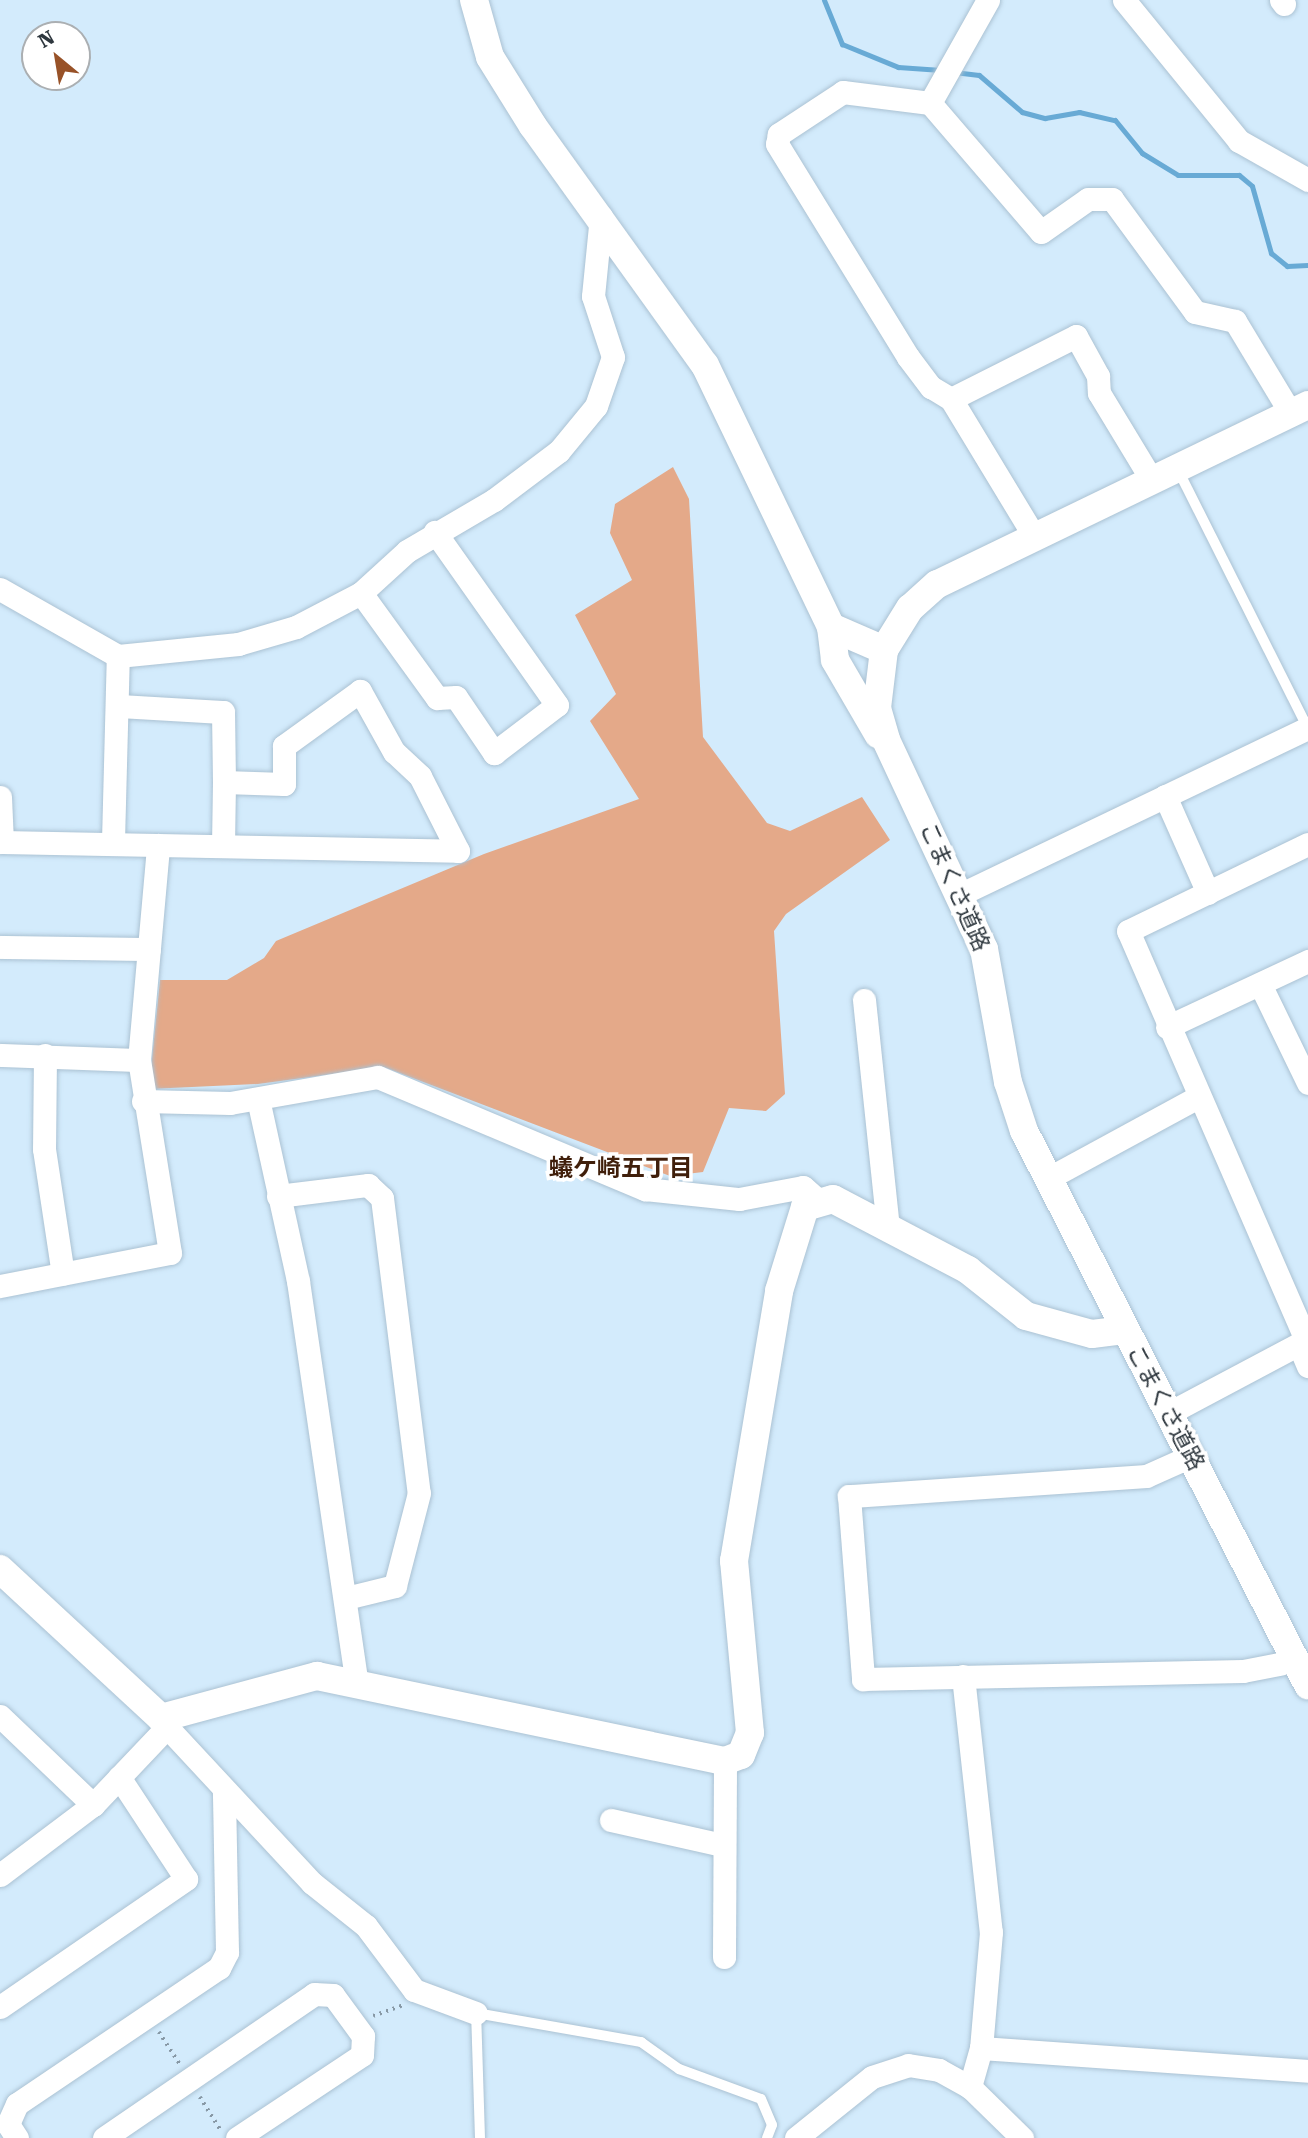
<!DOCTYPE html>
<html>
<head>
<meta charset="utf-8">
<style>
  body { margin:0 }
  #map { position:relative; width:1308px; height:2138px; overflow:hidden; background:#d3ebfc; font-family:"Roboto Serif","Noto Sans JP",serif }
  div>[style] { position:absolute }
  .green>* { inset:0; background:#e4a989 }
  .stream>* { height:5px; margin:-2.5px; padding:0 2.5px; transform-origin:2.5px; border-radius:2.5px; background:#68aad5 }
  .path>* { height:3.5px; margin-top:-1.75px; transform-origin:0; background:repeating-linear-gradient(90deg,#8798a5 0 2px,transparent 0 7px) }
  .roads { filter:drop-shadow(0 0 2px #abc2d3) drop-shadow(0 0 2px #abc2d3) }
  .service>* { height:10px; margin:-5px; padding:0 5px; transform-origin:5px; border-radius:5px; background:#fff }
  .minor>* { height:23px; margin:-11.5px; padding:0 11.5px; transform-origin:11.5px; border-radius:11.5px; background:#fff }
  .tertiary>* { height:28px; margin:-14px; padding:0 14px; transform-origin:14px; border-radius:14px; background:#fff }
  span { translate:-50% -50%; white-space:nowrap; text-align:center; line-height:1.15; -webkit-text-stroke:7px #fff; paint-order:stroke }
  .street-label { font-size:23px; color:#2e373e }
  .neighbourhood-label { font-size:24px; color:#401f0b; font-weight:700 }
  .north { position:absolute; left:21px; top:21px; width:70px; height:70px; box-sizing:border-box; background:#fff; border:2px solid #abafb2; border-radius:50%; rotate:330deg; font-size:19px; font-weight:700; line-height:28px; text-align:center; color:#2e373e }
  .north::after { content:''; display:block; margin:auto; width:24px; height:32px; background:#985228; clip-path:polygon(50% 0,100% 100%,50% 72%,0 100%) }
</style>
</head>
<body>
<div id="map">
  <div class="green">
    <div style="clip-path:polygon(673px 467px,689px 499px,703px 737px,767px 823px,790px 831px,862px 797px,890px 840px,786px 914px,774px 931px,785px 1094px,766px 1111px,729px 1108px,703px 1172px,670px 1176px,384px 1067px,258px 1084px,149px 1089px,160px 980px,227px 980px,264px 958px,276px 941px,484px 854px,639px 799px,590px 721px,616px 694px,575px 615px,632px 580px,610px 533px,615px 504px)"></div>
  </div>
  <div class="stream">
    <div style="left:824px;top:0;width:48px;rotate:67.8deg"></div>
    <div style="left:842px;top:44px;width:61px;rotate:22.3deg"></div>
    <div style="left:898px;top:67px;width:43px;rotate:4deg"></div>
    <div style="left:954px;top:72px;width:25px;rotate:7deg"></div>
    <div style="left:979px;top:75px;width:57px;rotate:40.7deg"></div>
    <div style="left:1022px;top:112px;width:24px;rotate:15deg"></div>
    <div style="left:1045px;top:118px;width:35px;rotate:-10deg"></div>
    <div style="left:1079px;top:112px;width:37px;rotate:13deg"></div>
    <div style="left:1115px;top:120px;width:43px;rotate:50.7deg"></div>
    <div style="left:1142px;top:153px;width:42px;rotate:31.4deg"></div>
    <div style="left:1178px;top:175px;width:61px"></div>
    <div style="left:1239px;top:175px;width:17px;rotate:40deg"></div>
    <div style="left:1252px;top:186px;width:70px;rotate:74.2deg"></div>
    <div style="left:1271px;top:253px;width:21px;rotate:39deg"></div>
    <div style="left:1287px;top:266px;width:21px;rotate:-3deg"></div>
  </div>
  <div class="path">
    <div style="left:373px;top:2016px;width:32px;rotate:-20deg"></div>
    <div style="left:159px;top:2032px;width:38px;rotate:57deg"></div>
    <div style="left:200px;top:2097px;width:38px;rotate:58deg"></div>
  </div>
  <div class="roads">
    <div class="service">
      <div style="left:1178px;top:470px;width:289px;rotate:63.3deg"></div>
      <div style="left:480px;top:2138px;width:125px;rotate:-91.8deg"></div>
      <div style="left:476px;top:2013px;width:168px;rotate:10deg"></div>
      <div style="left:641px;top:2042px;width:47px;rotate:35.4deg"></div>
      <div style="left:679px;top:2069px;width:87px;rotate:20.1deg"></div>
      <div style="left:761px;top:2099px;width:28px;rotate:67deg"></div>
      <div style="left:772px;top:2125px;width:14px;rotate:111deg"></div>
    </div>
    <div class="minor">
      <div style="left:988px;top:0;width:118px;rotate:119.4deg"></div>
      <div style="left:930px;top:103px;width:88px;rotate:-172.8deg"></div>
      <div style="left:843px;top:92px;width:77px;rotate:146.7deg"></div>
      <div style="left:779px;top:134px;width:10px;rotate:101deg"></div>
      <div style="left:777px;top:144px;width:250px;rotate:58.4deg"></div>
      <div style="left:908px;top:357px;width:38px;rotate:53deg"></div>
      <div style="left:931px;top:387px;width:23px;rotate:31deg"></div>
      <div style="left:951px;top:399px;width:160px;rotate:58.8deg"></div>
      <div style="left:1124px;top:0;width:182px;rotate:50.8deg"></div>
      <div style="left:1239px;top:141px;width:79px;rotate:29.5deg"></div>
      <div style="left:1281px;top:0;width:5px;rotate:53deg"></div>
      <div style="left:930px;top:103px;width:170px;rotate:49.3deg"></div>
      <div style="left:1041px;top:232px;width:57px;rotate:-35.1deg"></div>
      <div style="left:1088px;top:199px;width:24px"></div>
      <div style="left:1112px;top:199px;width:140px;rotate:53.7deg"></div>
      <div style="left:1195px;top:312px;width:41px;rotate:12.7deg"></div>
      <div style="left:1235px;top:321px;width:109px;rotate:58.9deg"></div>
      <div style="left:951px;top:399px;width:140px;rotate:-26.7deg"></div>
      <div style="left:1076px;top:336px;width:46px;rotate:61.2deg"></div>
      <div style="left:1098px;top:376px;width:17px;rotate:87deg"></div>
      <div style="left:1099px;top:393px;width:100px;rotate:58.8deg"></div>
      <div style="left:0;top:589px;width:136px;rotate:29.6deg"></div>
      <div style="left:118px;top:656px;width:121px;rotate:-5.7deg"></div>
      <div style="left:238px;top:644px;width:60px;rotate:-16.3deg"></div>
      <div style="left:296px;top:627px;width:73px;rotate:-27.6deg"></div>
      <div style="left:361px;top:593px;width:62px;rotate:-42.4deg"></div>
      <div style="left:407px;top:551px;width:101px;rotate:-30.4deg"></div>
      <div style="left:494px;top:500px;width:81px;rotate:-37deg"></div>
      <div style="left:559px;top:451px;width:58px;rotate:-50.6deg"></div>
      <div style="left:596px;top:406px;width:52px;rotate:-70.9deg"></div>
      <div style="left:613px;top:357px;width:64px;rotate:-108.2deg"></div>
      <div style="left:593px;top:296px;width:80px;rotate:-84.3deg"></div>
      <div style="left:361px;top:593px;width:130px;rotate:54.1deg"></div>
      <div style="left:437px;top:698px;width:19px;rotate:-3deg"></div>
      <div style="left:456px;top:697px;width:68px;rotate:55.8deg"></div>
      <div style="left:494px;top:753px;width:79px;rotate:-37.3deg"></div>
      <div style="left:557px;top:705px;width:212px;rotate:-125.2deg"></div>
      <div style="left:1165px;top:796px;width:106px;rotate:66.1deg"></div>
      <div style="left:0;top:797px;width:45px;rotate:87.5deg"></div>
      <div style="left:113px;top:841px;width:185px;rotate:-88.5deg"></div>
      <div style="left:0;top:842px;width:458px;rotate:1.1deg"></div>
      <div style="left:458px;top:851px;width:84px;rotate:-116.9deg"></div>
      <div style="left:420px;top:776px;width:35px;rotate:-137deg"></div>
      <div style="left:394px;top:752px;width:70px;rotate:-119.1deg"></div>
      <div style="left:360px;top:691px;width:94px;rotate:144.1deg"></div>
      <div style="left:284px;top:746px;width:38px;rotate:90deg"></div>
      <div style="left:284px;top:784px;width:60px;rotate:-178.1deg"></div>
      <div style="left:224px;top:782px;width:70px;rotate:-90.8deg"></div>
      <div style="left:223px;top:712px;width:105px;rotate:-176.7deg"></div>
      <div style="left:223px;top:846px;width:64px;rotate:-89.1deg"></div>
      <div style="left:959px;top:895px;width:387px;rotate:-25.6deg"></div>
      <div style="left:0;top:947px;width:149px;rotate:0.8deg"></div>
      <div style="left:1260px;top:984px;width:110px;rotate:64.1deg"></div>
      <div style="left:864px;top:1000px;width:231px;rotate:84deg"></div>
      <div style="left:1167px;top:1027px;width:156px;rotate:-25.1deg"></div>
      <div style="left:0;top:1055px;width:139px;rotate:2.1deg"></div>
      <div style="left:45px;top:1055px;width:94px;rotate:90.6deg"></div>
      <div style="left:44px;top:1149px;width:126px;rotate:81.4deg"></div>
      <div style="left:258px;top:1099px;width:186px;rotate:77.6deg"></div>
      <div style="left:298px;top:1281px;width:403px;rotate:81.7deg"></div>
      <div style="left:143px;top:1101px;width:87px;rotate:1.3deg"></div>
      <div style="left:230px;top:1103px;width:150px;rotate:-10deg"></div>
      <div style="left:378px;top:1077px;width:290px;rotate:22.8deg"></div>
      <div style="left:645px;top:1189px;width:95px;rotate:6.1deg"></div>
      <div style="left:739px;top:1199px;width:65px;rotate:-10.6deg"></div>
      <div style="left:803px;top:1187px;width:18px;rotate:41deg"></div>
      <div style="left:1047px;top:1179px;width:172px;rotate:-28.5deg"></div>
      <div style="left:278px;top:1196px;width:91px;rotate:-7deg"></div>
      <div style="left:368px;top:1185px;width:19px;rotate:43deg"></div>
      <div style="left:382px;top:1198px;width:297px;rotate:82.9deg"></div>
      <div style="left:419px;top:1493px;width:96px;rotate:104.5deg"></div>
      <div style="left:395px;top:1586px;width:50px;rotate:166.2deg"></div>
      <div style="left:0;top:1286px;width:173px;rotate:-11deg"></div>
      <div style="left:170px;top:1253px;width:195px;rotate:-99.1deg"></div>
      <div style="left:139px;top:1060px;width:216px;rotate:-84.9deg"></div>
      <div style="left:1306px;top:1340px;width:446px;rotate:-113.5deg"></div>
      <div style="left:1128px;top:931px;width:200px;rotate:-25.8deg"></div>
      <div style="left:1299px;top:1345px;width:23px;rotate:67deg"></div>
      <div style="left:1169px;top:1413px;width:157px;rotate:-28deg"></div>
      <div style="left:1191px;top:1456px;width:49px;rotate:156deg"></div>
      <div style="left:1146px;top:1476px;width:298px;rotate:176.1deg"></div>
      <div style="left:849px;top:1496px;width:184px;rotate:85.6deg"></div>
      <div style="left:863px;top:1679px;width:380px;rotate:-1.2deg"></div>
      <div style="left:1243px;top:1671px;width:38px;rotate:-11deg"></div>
      <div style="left:963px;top:1676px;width:258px;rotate:83.8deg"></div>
      <div style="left:991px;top:1932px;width:116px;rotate:94.9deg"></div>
      <div style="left:981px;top:2048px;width:41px;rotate:105.8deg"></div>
      <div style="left:0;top:1716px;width:129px;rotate:43.7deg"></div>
      <div style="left:166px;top:1717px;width:10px;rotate:84deg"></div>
      <div style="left:167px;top:1727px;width:213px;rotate:47.1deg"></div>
      <div style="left:312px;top:1883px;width:69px;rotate:38.5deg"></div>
      <div style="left:366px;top:1926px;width:80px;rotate:53.1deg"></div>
      <div style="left:414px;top:1990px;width:66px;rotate:20.4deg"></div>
      <div style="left:611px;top:1820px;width:114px;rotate:12.7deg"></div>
      <div style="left:0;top:1875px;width:116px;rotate:-37deg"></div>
      <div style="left:93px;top:1805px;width:108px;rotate:-46.5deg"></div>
      <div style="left:724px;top:1957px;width:196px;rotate:-89.7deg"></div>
      <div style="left:0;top:2007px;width:226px;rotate:-34.5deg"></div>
      <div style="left:186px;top:1879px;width:122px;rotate:-123.3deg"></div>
      <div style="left:981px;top:2048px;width:328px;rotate:4deg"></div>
      <div style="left:17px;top:2138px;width:17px;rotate:-123deg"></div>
      <div style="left:8px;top:2124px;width:22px;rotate:-66deg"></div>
      <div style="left:17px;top:2104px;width:244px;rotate:-34deg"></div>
      <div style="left:219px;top:1968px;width:18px;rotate:-63deg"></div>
      <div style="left:227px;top:1952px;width:161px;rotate:-91.1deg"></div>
      <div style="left:104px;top:2138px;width:255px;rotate:-34.4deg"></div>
      <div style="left:314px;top:1994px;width:19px;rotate:3deg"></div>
      <div style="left:333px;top:1995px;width:51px;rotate:53.8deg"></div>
      <div style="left:363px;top:2036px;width:19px;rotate:93deg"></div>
      <div style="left:362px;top:2055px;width:150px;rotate:146.4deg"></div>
      <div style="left:796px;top:2138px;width:97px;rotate:-38.8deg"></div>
      <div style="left:872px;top:2077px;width:38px;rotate:-18deg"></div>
      <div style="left:908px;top:2065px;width:31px;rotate:9deg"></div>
      <div style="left:939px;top:2070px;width:35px;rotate:29deg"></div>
      <div style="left:970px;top:2087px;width:73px;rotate:44.4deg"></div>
    </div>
    <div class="tertiary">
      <div style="left:474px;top:0;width:59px;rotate:74.3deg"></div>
      <div style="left:490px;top:57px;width:81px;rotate:58.1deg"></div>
      <div style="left:533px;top:126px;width:294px;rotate:54.3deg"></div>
      <div style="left:705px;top:365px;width:291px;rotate:64.3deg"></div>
      <div style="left:831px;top:627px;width:33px;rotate:83deg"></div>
      <div style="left:835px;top:660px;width:86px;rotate:59.8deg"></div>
      <div style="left:1308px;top:405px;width:412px;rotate:154.2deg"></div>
      <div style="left:937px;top:584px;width:36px;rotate:138deg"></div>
      <div style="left:910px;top:608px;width:49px;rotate:121.8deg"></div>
      <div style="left:884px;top:650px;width:58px;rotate:96.9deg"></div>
      <div style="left:877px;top:708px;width:33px;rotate:74deg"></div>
      <div style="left:886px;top:740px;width:231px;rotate:64.9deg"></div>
      <div style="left:984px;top:949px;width:135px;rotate:79.8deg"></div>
      <div style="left:1008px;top:1082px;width:52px;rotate:71.9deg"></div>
      <div style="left:1024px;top:1131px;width:623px;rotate:62.86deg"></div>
      <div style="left:831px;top:627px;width:58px;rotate:23.5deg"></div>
      <div style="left:0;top:1569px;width:219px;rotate:42.8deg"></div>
      <div style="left:161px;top:1718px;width:162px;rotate:-15.1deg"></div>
      <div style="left:317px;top:1676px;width:417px;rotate:11.8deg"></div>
      <div style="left:725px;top:1761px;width:17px;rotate:-21deg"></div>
      <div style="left:741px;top:1755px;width:24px;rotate:-68deg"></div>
      <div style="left:750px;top:1733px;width:173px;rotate:-95.3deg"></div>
      <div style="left:734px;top:1561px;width:274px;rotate:-80.5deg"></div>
      <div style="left:779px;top:1291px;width:88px;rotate:-72.8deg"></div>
      <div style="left:805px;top:1207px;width:29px;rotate:-16deg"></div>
      <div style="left:833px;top:1199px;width:153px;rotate:27.7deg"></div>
      <div style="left:968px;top:1270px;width:74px;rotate:38.4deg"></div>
      <div style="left:1026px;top:1316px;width:68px;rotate:15.3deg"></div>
      <div style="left:1092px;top:1334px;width:32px;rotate:-7deg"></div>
    </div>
  </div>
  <div class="street-label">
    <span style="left:954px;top:887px;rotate:66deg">こまくさ道路</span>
    <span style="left:1165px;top:1408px;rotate:62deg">こまくさ道路</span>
  </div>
  <div class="neighbourhood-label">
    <span style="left:621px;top:1169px">蟻ケ崎五丁目</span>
  </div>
  <div class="north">N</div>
</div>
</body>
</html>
